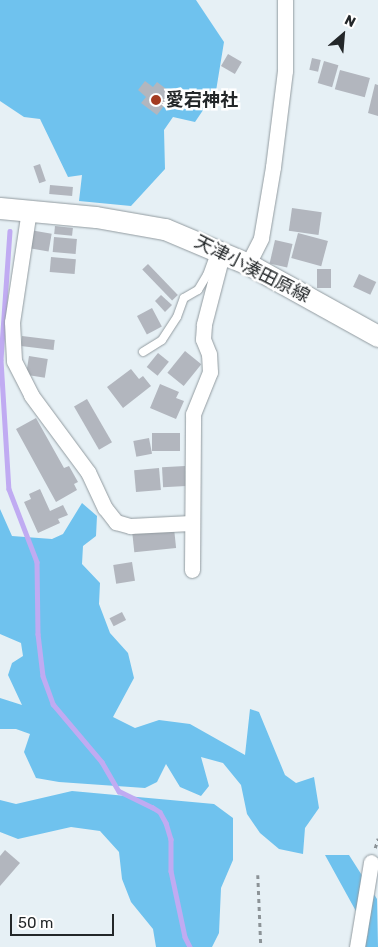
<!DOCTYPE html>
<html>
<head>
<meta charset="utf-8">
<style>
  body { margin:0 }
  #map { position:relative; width:378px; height:947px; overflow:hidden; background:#e6f0f5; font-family:Rubik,"Noto Sans JP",sans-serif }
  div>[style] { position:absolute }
  .forest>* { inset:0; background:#6fc2ee }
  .stream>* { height:4.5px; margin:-2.25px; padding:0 2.25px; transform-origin:2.25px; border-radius:2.25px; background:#c0abf2 }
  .building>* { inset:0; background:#b2b6be; transform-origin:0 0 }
  .path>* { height:2.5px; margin-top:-1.25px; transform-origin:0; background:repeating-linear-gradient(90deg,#8c9397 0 4px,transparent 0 8px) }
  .roads { filter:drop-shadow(0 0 1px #929ba0) drop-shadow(0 0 1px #929ba0) }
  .service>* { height:8px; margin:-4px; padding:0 4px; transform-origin:4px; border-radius:4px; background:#fff }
  .minor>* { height:15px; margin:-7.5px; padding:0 7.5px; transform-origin:7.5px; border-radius:7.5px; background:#fff }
  .secondary>* { height:21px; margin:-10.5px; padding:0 10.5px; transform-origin:10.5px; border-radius:10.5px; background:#fff }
  .dots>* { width:14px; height:14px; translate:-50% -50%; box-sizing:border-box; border:2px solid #fff; border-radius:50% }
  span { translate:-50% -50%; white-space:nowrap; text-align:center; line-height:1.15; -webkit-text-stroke:5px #fff; paint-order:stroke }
  .poi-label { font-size:18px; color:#232729; font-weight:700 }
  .left { translate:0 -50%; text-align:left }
  .street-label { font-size:18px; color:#232729 }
  .north { position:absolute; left:318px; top:10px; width:50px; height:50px; -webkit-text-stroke:4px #fff; paint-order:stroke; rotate:27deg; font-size:14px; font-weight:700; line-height:20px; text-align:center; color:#232729 }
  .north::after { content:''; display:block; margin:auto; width:18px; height:22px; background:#232729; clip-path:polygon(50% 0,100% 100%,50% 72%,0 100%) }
  .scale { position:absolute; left:10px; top:914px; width:104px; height:22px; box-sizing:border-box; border:2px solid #232729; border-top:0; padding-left:6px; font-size:15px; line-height:18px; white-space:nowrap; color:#232729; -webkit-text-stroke:4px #fff; paint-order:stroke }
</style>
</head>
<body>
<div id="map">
  <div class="forest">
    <div style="clip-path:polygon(0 0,196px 0,224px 42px,216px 91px,195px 122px,173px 117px,164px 130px,165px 169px,131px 206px,79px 201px,82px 175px,68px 177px,40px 119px,24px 117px,0 101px)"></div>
    <div style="clip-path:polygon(82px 503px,97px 516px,96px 536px,83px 546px,82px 564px,100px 583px,99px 604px,110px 633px,128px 653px,134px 678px,113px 717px,135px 728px,159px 720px,190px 724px,245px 755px,250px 709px,259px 712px,285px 775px,296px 783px,314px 777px,319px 808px,305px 828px,303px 854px,279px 849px,260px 833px,247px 814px,241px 785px,223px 763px,201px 757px,209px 786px,201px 796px,180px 787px,166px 764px,157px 782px,145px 788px,59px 782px,36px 778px,24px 752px,30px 734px,16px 729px,0 729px,0 698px,22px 705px,8px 675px,12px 663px,23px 656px,21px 643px,0 634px,0 509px,12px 536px,52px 539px,63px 534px)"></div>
    <div style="clip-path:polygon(72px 791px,214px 804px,233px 818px,233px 860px,221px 888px,219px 933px,212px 947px,156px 947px,153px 929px,131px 902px,122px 879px,119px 852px,100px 831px,71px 827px,18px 839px,0 832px,0 800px,16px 804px)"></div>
    <div style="clip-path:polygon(325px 855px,349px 855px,377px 899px,378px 947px,364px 947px,368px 933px)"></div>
  </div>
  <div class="stream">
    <div style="left:10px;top:231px;width:129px;rotate:94deg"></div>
    <div style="left:1px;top:360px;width:129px;rotate:86.5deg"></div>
    <div style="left:9px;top:489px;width:78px;rotate:69deg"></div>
    <div style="left:37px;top:562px;width:72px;rotate:89.2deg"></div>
    <div style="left:38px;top:634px;width:42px;rotate:83.2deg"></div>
    <div style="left:43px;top:676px;width:30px;rotate:70deg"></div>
    <div style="left:53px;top:704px;width:76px;rotate:49.8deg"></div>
    <div style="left:102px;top:762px;width:34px;rotate:60deg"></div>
    <div style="left:119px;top:791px;width:37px;rotate:26deg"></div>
    <div style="left:152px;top:807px;width:9px;rotate:32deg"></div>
    <div style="left:160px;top:812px;width:13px;rotate:61deg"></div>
    <div style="left:166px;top:823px;width:17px;rotate:73deg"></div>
    <div style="left:171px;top:839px;width:32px;rotate:90deg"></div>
    <div style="left:171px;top:871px;width:67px;rotate:78deg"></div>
    <div style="left:185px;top:937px;width:11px;rotate:63deg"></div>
  </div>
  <div class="building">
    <div style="left:228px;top:54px;width:16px;height:14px;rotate:30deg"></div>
    <div style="left:312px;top:58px;width:9px;height:12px;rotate:13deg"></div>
    <div style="left:324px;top:61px;width:15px;height:23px;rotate:16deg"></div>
    <div style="left:340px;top:70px;width:31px;height:20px;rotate:15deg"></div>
    <div style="clip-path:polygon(145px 81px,153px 87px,157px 82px,173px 94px,157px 115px,141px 103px,146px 97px,138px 90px)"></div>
    <div style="clip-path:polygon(375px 84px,378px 85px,378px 116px,368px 113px)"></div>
    <div style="left:40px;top:164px;width:18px;height:7px;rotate:71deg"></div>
    <div style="left:50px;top:185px;width:23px;height:9px;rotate:5deg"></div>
    <div style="left:292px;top:208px;width:30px;height:23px;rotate:8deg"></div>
    <div style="left:55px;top:226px;width:18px;height:8px;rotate:6deg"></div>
    <div style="left:30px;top:230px;width:22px;height:18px;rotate:10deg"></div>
    <div style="left:298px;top:233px;width:31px;height:26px;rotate:15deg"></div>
    <div style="left:54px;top:237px;width:23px;height:15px;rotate:5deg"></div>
    <div style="left:275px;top:240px;width:18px;height:24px;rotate:13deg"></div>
    <div style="left:51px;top:257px;width:25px;height:15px;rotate:5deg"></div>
    <div style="left:148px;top:264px;width:43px;height:8px;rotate:46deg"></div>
    <div style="left:317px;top:269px;width:14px;height:19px"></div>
    <div style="left:359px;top:274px;width:19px;height:14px;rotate:25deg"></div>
    <div style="clip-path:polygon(161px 295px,172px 305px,165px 312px,155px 301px)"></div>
    <div style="left:152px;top:308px;width:21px;height:17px;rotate:62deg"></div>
    <div style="left:22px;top:336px;width:33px;height:10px;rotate:7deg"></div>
    <div style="left:185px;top:351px;width:21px;height:28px;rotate:39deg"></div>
    <div style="left:158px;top:353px;width:14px;height:18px;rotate:39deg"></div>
    <div style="left:29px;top:356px;width:19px;height:19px;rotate:9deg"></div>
    <div style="clip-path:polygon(131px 369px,139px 379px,143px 376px,151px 386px,123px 408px,107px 387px)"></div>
    <div style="clip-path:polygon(160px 384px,179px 392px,176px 398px,184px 401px,176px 419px,150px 408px)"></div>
    <div style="left:87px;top:399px;width:50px;height:15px;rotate:60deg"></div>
    <div style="clip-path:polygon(36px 418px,64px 468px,69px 466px,78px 482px,74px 484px,77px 490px,56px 502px,16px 429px)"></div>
    <div style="left:152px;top:433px;width:28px;height:18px"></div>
    <div style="left:149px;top:438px;width:16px;height:16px;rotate:79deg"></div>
    <div style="left:185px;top:466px;width:20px;height:23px;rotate:87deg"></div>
    <div style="left:159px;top:468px;width:22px;height:25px;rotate:85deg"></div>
    <div style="clip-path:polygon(40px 489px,50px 511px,63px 505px,68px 515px,58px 519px,60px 523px,38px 533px,24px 502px,31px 499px,29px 494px)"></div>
    <div style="left:174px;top:528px;width:20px;height:42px;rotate:84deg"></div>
    <div style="left:132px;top:562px;width:19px;height:19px;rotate:81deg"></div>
    <div style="left:122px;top:612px;width:9px;height:14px;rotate:63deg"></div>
    <div style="clip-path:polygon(5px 850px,20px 863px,0 886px,0 856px)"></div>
  </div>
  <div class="path">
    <div style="left:375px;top:848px;width:10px;rotate:-73deg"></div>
    <div style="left:258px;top:875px;width:72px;rotate:87.6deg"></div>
  </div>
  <div class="roads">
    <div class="service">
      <div style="left:143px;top:352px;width:22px;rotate:-32deg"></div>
      <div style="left:162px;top:340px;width:27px;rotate:-57deg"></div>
      <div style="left:177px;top:317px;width:20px;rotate:-70deg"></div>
      <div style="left:184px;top:298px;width:16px;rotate:-30deg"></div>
      <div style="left:198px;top:290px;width:17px;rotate:-59deg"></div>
      <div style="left:207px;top:275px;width:23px;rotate:-70deg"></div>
    </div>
    <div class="minor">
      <div style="left:29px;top:210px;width:113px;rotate:98.6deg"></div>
      <div style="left:12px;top:322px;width:39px;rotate:87deg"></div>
      <div style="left:14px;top:361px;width:38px;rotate:63deg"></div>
      <div style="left:31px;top:395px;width:96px;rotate:53.5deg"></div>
      <div style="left:88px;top:472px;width:40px;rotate:65deg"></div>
      <div style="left:105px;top:508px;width:18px;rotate:52deg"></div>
      <div style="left:116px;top:522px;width:15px;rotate:16deg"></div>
      <div style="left:130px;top:526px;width:61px;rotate:-2.8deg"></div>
      <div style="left:248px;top:264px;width:29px;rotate:-63deg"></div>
      <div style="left:261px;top:238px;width:72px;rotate:-80.4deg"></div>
      <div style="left:273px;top:167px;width:97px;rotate:-82.9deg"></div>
      <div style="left:285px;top:71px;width:71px;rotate:-90deg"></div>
      <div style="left:192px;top:570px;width:156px;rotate:-89.6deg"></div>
      <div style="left:193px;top:414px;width:45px;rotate:-68deg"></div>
      <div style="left:210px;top:372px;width:18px;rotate:-93deg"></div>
      <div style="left:209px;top:354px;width:16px;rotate:-112deg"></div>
      <div style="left:203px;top:339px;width:15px;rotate:-86deg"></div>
      <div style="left:204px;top:324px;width:75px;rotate:-75.4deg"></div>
      <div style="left:357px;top:947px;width:86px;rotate:-80.6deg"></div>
    </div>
    <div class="secondary">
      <div style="left:0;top:208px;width:96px;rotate:5.4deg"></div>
      <div style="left:96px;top:217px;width:70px;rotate:9.9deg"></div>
      <div style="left:165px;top:229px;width:90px;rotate:22.9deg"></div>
      <div style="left:248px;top:264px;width:149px;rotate:29deg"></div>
    </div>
  </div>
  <div class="dots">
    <div style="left:156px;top:100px;background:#a33b21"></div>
  </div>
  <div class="poi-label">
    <span class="left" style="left:166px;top:100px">愛宕神社</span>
  </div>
  <div class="street-label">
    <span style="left:252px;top:269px;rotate:27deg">天津小湊田原線</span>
  </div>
  <div class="north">N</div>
  <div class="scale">50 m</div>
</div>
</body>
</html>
